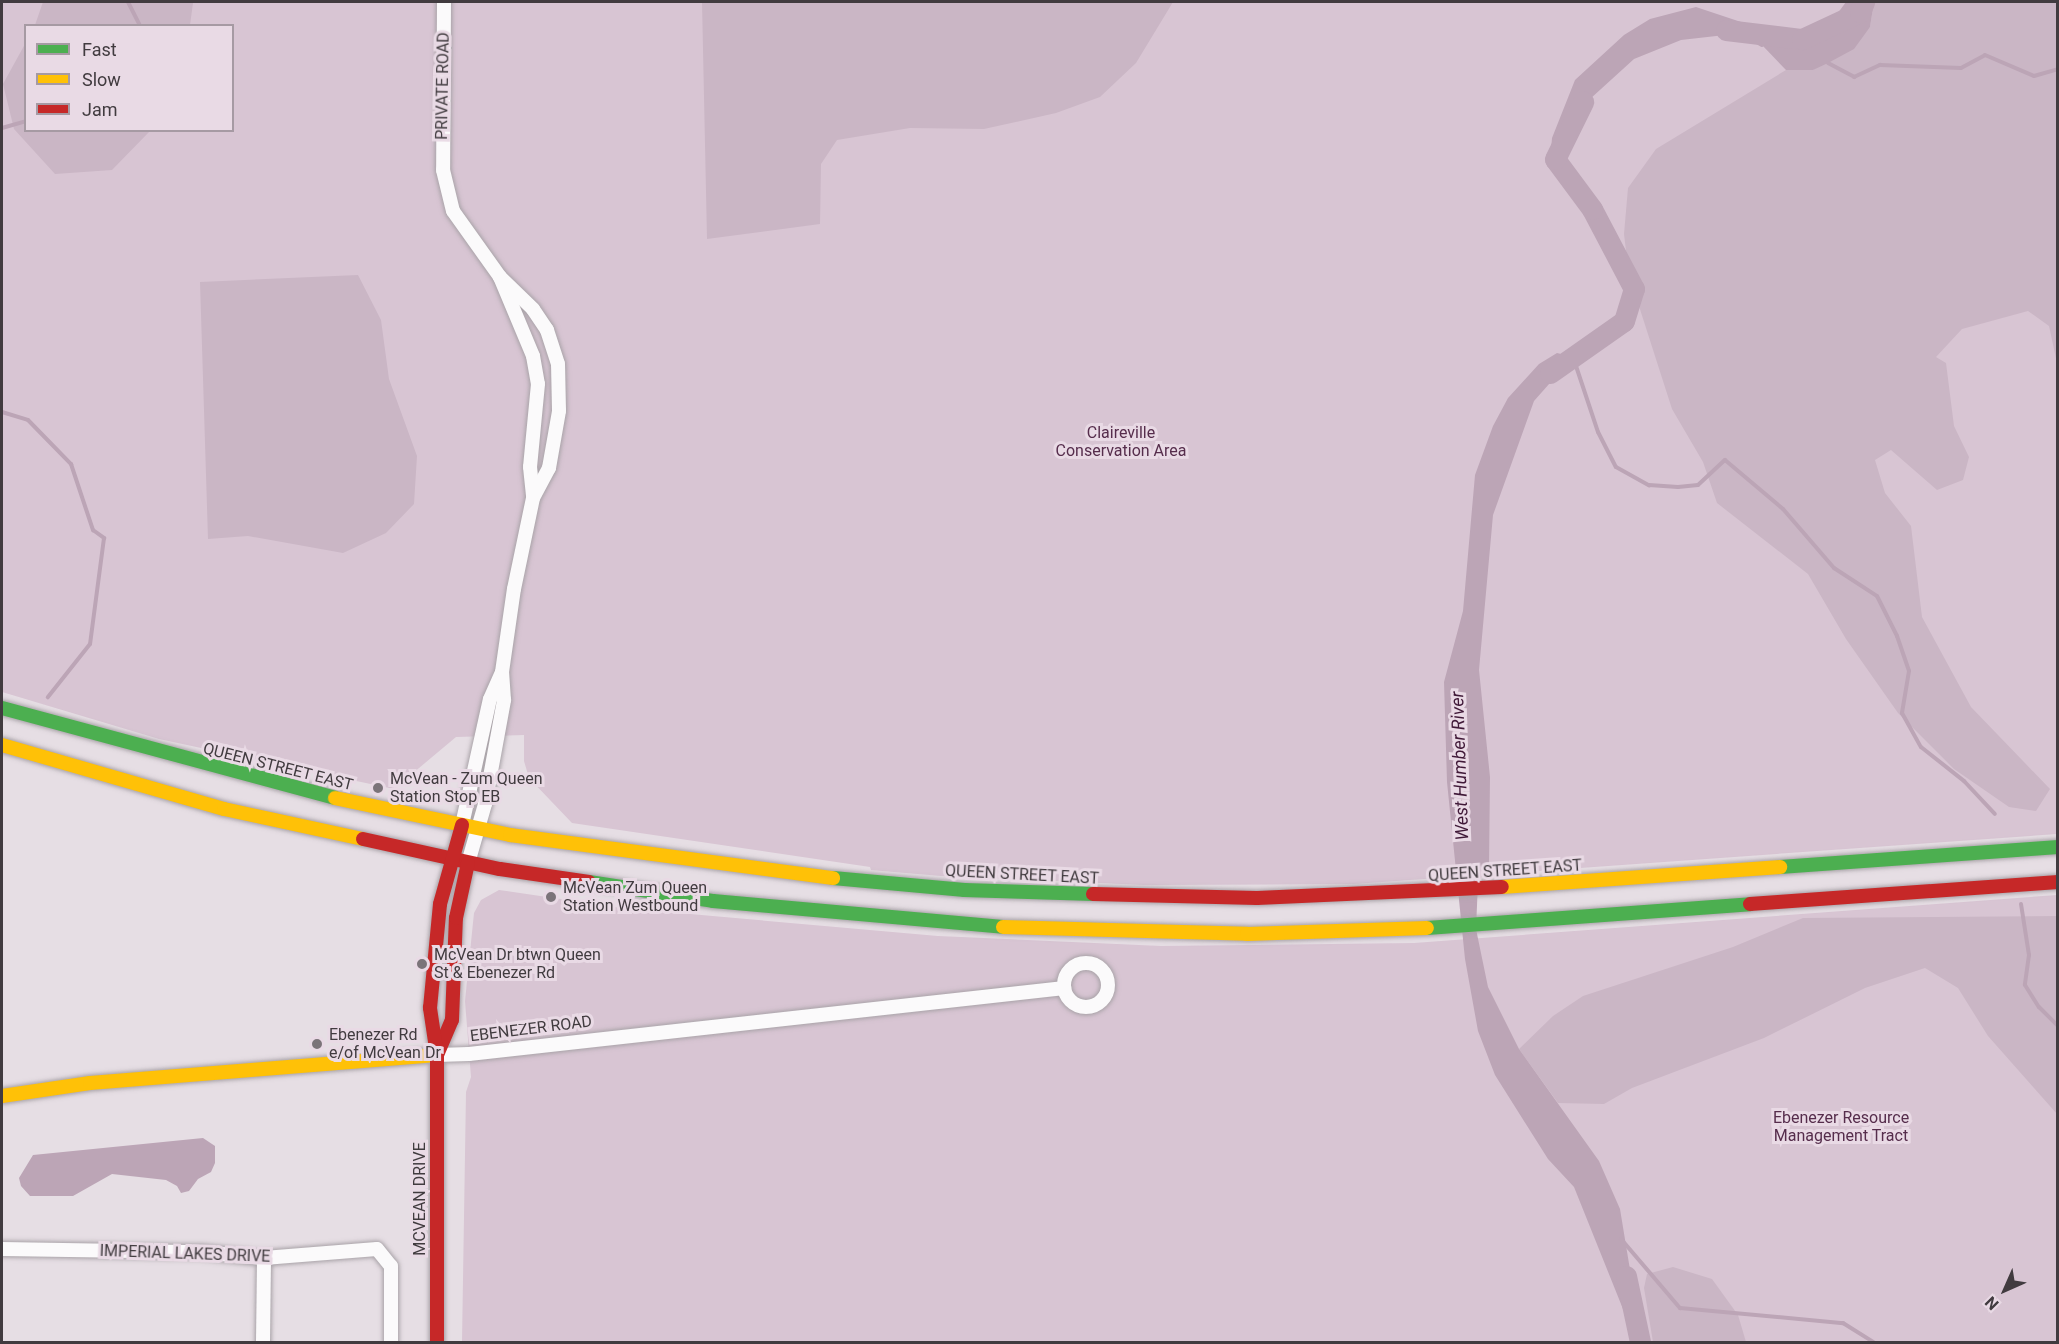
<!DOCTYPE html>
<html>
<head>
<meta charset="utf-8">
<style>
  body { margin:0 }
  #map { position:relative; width:2059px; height:1344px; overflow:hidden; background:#e6dee4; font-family:Roboto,sans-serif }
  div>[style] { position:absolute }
  .green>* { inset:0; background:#d8c5d3 }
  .forest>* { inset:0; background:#cab6c5 }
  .water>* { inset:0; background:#bca5b6 }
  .stream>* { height:4px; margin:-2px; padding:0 2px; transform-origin:2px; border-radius:2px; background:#bca5b6 }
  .river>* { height:21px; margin:-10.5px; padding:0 10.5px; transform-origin:10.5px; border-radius:10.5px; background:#bca5b6 }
  .roads { filter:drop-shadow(0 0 2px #a9a3a8) drop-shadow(0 0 2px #a9a3a8) }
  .street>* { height:14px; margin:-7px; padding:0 7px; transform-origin:7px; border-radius:7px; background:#fbfafb }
  .street>.ring { margin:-7px; padding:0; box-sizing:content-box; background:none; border:14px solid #fbfafb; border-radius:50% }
  .fast>* { height:14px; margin:-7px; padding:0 7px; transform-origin:7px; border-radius:7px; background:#4caf50 }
  .slow>* { height:14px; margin:-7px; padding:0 7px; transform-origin:7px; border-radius:7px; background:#ffc107 }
  .jam>* { height:14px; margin:-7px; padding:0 7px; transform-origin:7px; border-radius:7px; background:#c62828 }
  .dots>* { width:16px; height:16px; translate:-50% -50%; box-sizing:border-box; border:3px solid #e9dae5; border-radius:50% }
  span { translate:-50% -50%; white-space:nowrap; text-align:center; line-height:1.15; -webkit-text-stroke:6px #e9dae5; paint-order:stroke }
  .street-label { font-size:16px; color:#413b3f }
  .park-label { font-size:16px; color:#562d4c }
  .poi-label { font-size:16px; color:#413b3f }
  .left { translate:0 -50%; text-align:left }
  .water-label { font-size:18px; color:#401938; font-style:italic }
  .frame { position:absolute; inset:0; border:3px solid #413b3f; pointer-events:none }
  .legend { position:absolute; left:24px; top:24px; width:210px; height:108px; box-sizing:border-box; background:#e9dae5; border:2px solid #a69aa3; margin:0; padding:8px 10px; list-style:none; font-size:18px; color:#413b3f }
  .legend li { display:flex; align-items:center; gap:12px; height:30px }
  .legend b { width:30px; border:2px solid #a69aa3 }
  .north { position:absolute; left:1975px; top:1260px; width:60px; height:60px; -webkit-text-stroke:4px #e9dae5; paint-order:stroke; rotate:225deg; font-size:16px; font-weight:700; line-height:24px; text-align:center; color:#413b3f }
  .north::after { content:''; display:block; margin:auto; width:21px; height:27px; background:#413b3f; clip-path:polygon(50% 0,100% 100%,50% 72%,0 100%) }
</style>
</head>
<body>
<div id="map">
  <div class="green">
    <div style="clip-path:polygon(evenodd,2px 2px,2057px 2px,2057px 834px,1354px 884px,1144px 885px,941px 876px,871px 870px,870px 867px,572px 823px,529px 778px,524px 761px,524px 735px,456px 737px,394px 789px,159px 739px,2px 692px,2px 2px,26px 26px,232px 26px,232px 130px,26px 130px,26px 26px)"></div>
    <div style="clip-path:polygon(499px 890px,622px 908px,938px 936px,1161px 946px,1414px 943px,2057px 895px,2057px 1342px,462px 1342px,466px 1092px,471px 1077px,465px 1001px,474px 913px,481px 900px)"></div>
  </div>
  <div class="forest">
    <div style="clip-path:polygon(43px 2px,192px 2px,193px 3px,190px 25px,35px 25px)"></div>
    <div style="clip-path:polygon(702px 2px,1173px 2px,1136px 63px,1100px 97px,1056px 113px,984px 129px,910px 128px,837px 140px,821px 164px,820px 224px,707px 239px)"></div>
    <div style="clip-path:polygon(1874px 2px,2057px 2px,2057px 363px,2049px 326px,2028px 311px,1962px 329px,1936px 357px,1946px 363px,1954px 426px,1969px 457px,1963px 480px,1937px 490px,1891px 450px,1875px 460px,1885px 493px,1911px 526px,1922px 617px,1971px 707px,2050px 789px,2036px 811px,2009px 807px,1954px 769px,1898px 713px,1846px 639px,1808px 574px,1717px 503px,1703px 462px,1672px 409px,1629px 275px,1624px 234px,1628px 188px,1656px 149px,1786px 70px,1813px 70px,1870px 27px)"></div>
    <div style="clip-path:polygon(25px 44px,26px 130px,150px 131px,112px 170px,55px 174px,14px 129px,3px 84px)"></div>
    <div style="clip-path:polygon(358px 275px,381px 320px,389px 379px,417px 456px,414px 504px,386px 533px,343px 553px,248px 536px,208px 539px,200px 282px)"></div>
    <div style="clip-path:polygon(2057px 916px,2057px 1114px,1988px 1036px,1958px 988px,1925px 968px,1865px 988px,1764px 1038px,1632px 1088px,1604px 1104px,1558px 1103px,1519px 1049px,1553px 1016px,1583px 996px,1733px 947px,1803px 918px)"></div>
    <div style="clip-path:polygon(1673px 1267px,1712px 1279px,1738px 1315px,1746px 1342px,1653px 1342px,1644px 1288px,1647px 1274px)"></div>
  </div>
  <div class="water">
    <div style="clip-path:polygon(1846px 2px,1874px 2px,1870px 27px,1854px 49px,1828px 63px,1813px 70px,1786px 70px,1762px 45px,1799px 41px,1829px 25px)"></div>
    <div style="clip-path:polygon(1696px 7px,1741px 22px,1757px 34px,1755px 41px,1725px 35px,1681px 40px,1634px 59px,1590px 99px,1569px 130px,1556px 170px,1550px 163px,1552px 138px,1575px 80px,1624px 35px,1650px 19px)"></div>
    <div style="clip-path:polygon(1557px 353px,1573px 357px,1534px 401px,1493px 515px,1479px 670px,1490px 777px,1489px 867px,1478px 882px,1476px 929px,1488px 987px,1519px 1049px,1599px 1161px,1620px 1209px,1634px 1294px,1627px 1319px,1574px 1187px,1548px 1159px,1495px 1075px,1478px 1031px,1465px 959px,1447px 782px,1444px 682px,1463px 611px,1475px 475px,1493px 426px,1508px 398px,1539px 364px)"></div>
    <div style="clip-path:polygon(203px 1138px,215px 1146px,215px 1163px,211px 1172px,198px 1179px,189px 1191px,181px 1193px,177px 1186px,166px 1180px,112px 1174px,73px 1196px,30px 1196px,21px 1186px,19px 1178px,33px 1155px)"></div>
  </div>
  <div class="stream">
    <div style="left:128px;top:2px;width:27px;rotate:63deg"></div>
    <div style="left:1755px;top:41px;width:8px;rotate:30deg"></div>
    <div style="left:1828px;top:63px;width:30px;rotate:28deg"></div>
    <div style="left:1854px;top:77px;width:29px;rotate:-25deg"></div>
    <div style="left:1880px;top:65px;width:81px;rotate:2.1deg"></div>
    <div style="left:1961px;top:68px;width:27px;rotate:-28deg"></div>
    <div style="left:1985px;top:55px;width:53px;rotate:23.2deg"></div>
    <div style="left:2034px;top:76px;width:25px;rotate:-16deg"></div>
    <div style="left:2px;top:128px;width:25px;rotate:-16deg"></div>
    <div style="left:1573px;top:357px;width:79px;rotate:71.6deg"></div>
    <div style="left:1598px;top:432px;width:39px;rotate:63deg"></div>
    <div style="left:1616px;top:467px;width:38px;rotate:29deg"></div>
    <div style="left:1649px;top:485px;width:29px;rotate:4deg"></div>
    <div style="left:1678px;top:487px;width:20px;rotate:-6deg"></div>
    <div style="left:1698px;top:485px;width:37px;rotate:-43deg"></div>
    <div style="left:1725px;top:460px;width:76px;rotate:40.2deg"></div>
    <div style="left:1783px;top:509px;width:78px;rotate:49.2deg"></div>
    <div style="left:1834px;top:568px;width:51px;rotate:33.1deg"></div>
    <div style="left:1877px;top:596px;width:45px;rotate:63.4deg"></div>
    <div style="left:1897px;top:636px;width:37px;rotate:71deg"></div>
    <div style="left:1909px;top:671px;width:43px;rotate:99.5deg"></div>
    <div style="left:1902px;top:713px;width:39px;rotate:61deg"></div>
    <div style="left:1921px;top:747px;width:55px;rotate:38.3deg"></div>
    <div style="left:1964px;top:781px;width:45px;rotate:46.8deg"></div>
    <div style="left:2px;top:412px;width:27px;rotate:17deg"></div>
    <div style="left:28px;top:420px;width:62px;rotate:45.7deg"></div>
    <div style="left:71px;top:464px;width:70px;rotate:71.6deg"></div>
    <div style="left:93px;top:530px;width:14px;rotate:36deg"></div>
    <div style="left:104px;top:538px;width:107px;rotate:97.5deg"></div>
    <div style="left:90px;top:644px;width:68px;rotate:128.4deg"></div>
    <div style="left:2021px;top:904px;width:52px;rotate:81.1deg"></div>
    <div style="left:2029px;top:955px;width:30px;rotate:98deg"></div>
    <div style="left:2025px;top:985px;width:26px;rotate:58deg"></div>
    <div style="left:2039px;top:1007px;width:27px;rotate:45deg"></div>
    <div style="left:1621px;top:1239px;width:91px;rotate:49.5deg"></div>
    <div style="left:1680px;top:1308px;width:164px;rotate:5.3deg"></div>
    <div style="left:1843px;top:1323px;width:36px;rotate:32deg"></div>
  </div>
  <div class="river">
    <div style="left:1726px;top:30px;width:77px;rotate:6.8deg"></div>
    <div style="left:1802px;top:39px;width:64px;rotate:-25deg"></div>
    <div style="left:1860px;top:12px;width:11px;rotate:-68deg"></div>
    <div style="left:1550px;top:373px;width:90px;rotate:-35.1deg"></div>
    <div style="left:1624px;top:321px;width:34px;rotate:-73deg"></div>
    <div style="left:1634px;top:289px;width:90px;rotate:-117.7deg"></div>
    <div style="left:1592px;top:209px;width:62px;rotate:-126.5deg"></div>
    <div style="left:1555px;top:159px;width:64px;rotate:-63.8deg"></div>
    <div style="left:1626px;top:1276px;width:67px;rotate:78deg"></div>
  </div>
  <div class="roads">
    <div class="street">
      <div style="left:444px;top:2px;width:168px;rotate:90.3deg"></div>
      <div style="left:443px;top:170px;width:42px;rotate:76.3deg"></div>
      <div style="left:453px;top:211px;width:81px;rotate:54.5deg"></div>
      <div style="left:500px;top:277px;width:86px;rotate:67.3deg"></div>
      <div style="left:533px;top:356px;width:28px;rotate:80deg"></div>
      <div style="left:538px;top:384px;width:83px;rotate:95.5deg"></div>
      <div style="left:530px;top:467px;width:30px;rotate:84deg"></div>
      <div style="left:462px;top:825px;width:129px;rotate:-77.5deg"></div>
      <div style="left:490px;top:699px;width:27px;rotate:-66deg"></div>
      <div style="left:468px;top:863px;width:61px;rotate:-73.9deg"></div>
      <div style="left:485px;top:804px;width:106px;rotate:-79.6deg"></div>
      <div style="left:504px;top:700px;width:28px;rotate:-94deg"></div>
      <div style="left:502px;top:672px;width:84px;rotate:-81.8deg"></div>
      <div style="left:514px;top:589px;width:93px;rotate:-78.2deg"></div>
      <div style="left:533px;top:498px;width:34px;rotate:-62deg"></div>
      <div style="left:549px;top:468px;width:58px;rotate:-80deg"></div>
      <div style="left:559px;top:411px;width:47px;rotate:-91.2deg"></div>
      <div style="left:558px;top:364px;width:36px;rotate:-108deg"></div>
      <div style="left:547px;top:330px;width:25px;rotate:-124deg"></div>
      <div style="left:533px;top:309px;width:46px;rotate:-135.9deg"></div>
      <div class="ring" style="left:1064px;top:963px;width:30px;height:30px"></div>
      <div style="left:437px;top:1055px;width:32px;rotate:-2deg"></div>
      <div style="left:469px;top:1054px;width:599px;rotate:-6.33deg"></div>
      <div style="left:2px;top:1249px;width:199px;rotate:0.9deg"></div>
      <div style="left:201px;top:1252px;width:63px;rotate:5.4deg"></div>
      <div style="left:264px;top:1258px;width:113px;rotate:-4.6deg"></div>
      <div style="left:377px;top:1249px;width:22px;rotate:51deg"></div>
      <div style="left:391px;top:1266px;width:76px;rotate:90deg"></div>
      <div style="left:263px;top:1342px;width:84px;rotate:-89.3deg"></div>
    </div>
    <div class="fast">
      <div style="left:2px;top:708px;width:345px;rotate:15.1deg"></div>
      <div style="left:1780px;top:867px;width:279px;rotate:-4.1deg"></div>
      <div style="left:833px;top:878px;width:132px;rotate:5.2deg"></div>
      <div style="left:964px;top:890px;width:129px;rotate:1.8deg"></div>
      <div style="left:589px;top:882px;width:125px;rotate:8.7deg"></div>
      <div style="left:713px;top:901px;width:291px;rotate:5.1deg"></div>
      <div style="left:1427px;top:928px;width:324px;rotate:-4.2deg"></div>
    </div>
    <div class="slow">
      <div style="left:2px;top:745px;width:231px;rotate:16.1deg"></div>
      <div style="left:224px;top:809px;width:142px;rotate:12.2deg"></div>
      <div style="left:335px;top:798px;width:179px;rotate:11.9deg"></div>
      <div style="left:510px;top:835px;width:326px;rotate:7.6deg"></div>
      <div style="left:1502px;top:887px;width:279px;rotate:-4.1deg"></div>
      <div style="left:1003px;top:927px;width:244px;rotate:1.6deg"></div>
      <div style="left:1247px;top:934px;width:180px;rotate:-1.9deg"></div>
      <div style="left:2px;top:1096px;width:89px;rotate:-8.4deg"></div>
      <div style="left:90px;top:1083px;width:348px;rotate:-4.6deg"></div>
    </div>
    <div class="jam">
      <div style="left:363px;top:839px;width:140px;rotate:12.4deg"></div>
      <div style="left:500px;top:869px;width:90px;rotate:8.3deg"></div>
      <div style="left:1093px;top:894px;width:164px;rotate:1.4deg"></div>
      <div style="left:1257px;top:898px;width:245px;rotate:-2.6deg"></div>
      <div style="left:1750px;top:904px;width:309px;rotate:-4.1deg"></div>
      <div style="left:437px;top:1055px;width:38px;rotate:-67deg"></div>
      <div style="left:452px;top:1020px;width:102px;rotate:-87.8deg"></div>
      <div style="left:456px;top:918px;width:56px;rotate:-77.7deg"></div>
      <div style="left:437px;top:1342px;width:287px;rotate:-90deg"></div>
      <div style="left:437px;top:1055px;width:48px;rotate:-98.5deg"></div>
      <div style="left:430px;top:1008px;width:104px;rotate:-84.5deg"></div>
      <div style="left:440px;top:904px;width:82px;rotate:-74.4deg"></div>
    </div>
  </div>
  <div class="dots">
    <div style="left:378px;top:788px;background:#7b7479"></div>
    <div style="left:551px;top:897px;background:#7b7479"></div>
    <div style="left:422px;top:964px;background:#7b7479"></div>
    <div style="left:317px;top:1044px;background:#7b7479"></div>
  </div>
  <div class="street-label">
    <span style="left:443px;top:86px;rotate:-89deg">PRIVATE ROAD</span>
    <span style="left:278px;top:767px;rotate:14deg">QUEEN STREET EAST</span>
    <span style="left:1505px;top:871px;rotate:-4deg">QUEEN STREET EAST</span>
    <span style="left:1022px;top:875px;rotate:3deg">QUEEN STREET EAST</span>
    <span style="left:531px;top:1029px;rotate:-7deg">EBENEZER ROAD</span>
    <span style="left:420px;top:1199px;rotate:-90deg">MCVEAN DRIVE</span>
    <span style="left:185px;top:1254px;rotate:2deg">IMPERIAL LAKES DRIVE</span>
  </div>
  <div class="park-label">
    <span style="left:1121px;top:442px">Claireville<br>Conservation Area</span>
    <span style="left:1841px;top:1127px">Ebenezer Resource<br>Management Tract</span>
  </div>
  <div class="poi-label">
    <span class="left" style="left:390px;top:788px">McVean - Zum Queen<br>Station Stop EB</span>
    <span class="left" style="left:563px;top:897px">McVean Zum Queen<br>Station Westbound</span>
    <span class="left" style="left:434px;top:964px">McVean Dr btwn Queen<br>St &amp; Ebenezer Rd</span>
    <span class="left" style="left:329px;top:1044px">Ebenezer Rd<br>e/of McVean Dr</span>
  </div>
  <div class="water-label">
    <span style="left:1460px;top:766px;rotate:-92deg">West Humber River</span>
  </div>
  <div class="frame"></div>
  <ul class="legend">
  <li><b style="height:8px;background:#4caf50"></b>Fast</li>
  <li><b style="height:8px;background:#ffc107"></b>Slow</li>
  <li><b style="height:8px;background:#c62828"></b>Jam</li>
  </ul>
  <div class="north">N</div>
</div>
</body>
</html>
